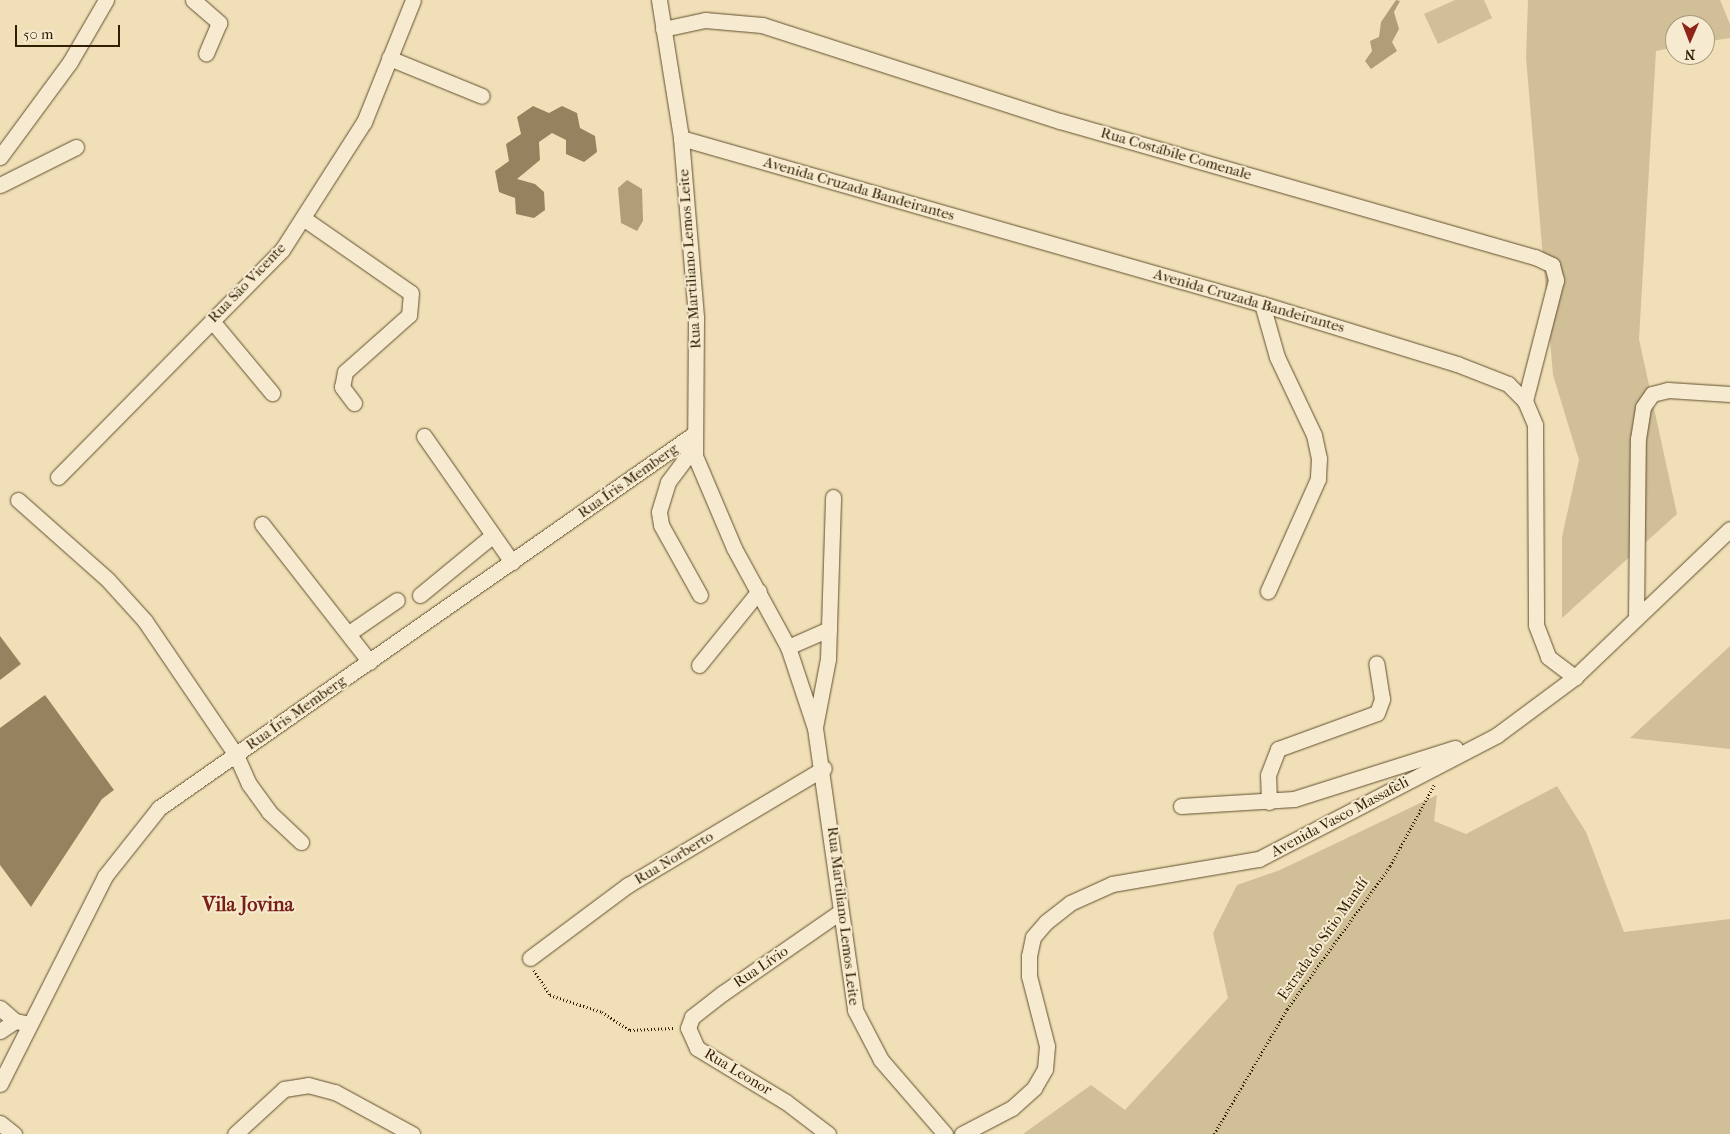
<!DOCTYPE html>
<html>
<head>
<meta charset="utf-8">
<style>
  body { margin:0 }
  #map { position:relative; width:1730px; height:1134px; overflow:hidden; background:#f1e0b7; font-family:"IM FELL French Canon",serif }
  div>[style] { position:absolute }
  .green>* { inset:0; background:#d1bf98 }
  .water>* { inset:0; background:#b09e79 }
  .building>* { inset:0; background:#95835f }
  .path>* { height:2.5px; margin-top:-1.25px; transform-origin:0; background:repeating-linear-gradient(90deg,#321e00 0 1px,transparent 0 3.5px) }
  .roads { filter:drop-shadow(0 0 1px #624e2e) drop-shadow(0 0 1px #624e2e) }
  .minor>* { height:15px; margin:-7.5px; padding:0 7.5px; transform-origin:7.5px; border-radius:7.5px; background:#f6ebd0 }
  span { translate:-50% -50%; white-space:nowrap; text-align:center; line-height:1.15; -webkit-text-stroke:4px #f6ebd0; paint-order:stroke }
  .street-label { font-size:15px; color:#321e00 }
  .district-label { font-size:20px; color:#7a1f14; font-weight:700 }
  .north { position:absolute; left:1665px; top:15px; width:50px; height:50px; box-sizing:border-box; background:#f6ebd0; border:1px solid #a8997d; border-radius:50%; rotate:181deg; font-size:14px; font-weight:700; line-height:20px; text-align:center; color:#321e00 }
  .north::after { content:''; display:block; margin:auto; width:18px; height:22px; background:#8f2418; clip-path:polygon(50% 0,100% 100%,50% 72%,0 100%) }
  .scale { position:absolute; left:15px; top:25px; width:105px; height:22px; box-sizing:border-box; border:2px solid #321e00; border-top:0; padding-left:6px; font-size:15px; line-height:18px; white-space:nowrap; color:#321e00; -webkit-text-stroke:4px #f6ebd0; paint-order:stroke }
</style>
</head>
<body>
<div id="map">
  <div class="green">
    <div style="clip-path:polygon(1455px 0,1484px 0,1492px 18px,1438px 44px,1424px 14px)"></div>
    <div style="clip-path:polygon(1528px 0,1720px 0,1730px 24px,1730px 38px,1705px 42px,1705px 25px,1675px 25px,1675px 47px,1656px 51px,1639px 339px,1677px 514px,1562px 618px,1562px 537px,1579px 460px,1553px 375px,1526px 58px)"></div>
    <div style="clip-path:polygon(1730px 646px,1730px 749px,1630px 738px)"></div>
    <div style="clip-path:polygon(1557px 786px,1586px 832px,1624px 932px,1730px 919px,1730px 1134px,1023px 1134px,1091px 1085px,1125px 1110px,1228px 998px,1213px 933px,1237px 885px,1280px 870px,1437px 795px,1434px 821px,1466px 834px)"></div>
  </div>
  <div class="water">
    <div style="clip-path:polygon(1396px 0,1400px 1px,1394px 12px,1399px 29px,1392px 42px,1397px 51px,1371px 69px,1365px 61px,1372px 51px,1370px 41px,1379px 37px,1381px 22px)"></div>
    <div style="clip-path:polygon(627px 180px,642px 189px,643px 221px,637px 231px,621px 223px,618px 188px)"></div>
  </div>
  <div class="building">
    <div style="clip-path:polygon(533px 106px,549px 113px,562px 106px,577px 113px,580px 128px,595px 136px,597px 152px,584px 162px,566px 154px,566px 140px,552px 133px,539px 142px,540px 160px,517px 179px,535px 184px,544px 192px,545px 210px,534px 218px,516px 214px,515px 198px,499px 192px,495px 171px,509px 161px,506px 144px,521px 134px,517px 117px)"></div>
    <div style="clip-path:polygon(0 636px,21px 664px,0 680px)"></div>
    <div style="clip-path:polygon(45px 695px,114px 790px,102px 799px,31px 907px,0 865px,0 728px)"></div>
  </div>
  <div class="path">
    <div style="left:534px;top:970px;width:30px;rotate:57deg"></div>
    <div style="left:550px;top:995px;width:55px;rotate:18.1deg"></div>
    <div style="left:602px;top:1012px;width:33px;rotate:33deg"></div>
    <div style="left:630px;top:1030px;width:44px;rotate:-2.6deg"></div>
    <div style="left:1214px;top:1134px;width:145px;rotate:-59.7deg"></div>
    <div style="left:1287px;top:1009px;width:176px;rotate:-54.2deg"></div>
    <div style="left:1390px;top:866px;width:92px;rotate:-61.5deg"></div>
  </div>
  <div class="roads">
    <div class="minor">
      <div style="left:193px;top:0;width:35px;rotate:41deg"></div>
      <div style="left:219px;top:23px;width:33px;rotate:113deg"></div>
      <div style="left:659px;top:0;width:140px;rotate:80.9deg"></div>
      <div style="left:681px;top:138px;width:181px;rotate:85.2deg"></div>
      <div style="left:696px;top:318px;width:138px;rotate:90.4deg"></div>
      <div style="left:695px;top:456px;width:100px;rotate:67deg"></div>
      <div style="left:734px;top:548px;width:113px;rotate:61.4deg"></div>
      <div style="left:788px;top:647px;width:85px;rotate:71.6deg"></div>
      <div style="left:815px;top:728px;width:285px;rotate:81.9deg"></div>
      <div style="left:855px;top:1010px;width:56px;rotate:62.5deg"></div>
      <div style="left:881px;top:1060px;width:98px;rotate:49.1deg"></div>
      <div style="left:663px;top:29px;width:43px;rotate:-12.1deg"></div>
      <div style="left:705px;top:20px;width:57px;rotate:5deg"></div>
      <div style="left:762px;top:25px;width:313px;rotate:17.9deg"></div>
      <div style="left:1060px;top:121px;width:494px;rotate:16deg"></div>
      <div style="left:1535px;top:257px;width:19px;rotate:25deg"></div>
      <div style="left:1552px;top:265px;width:16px;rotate:75deg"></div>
      <div style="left:1556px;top:280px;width:125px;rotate:104.4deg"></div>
      <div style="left:389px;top:58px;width:100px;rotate:22.2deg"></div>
      <div style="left:681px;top:138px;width:604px;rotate:15.95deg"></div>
      <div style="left:1262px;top:304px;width:204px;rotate:17.1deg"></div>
      <div style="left:1457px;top:364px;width:55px;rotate:21.4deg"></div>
      <div style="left:1508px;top:384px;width:24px;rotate:45deg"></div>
      <div style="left:1525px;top:401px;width:26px;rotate:67deg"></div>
      <div style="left:1535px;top:425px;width:200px;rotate:89.7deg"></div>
      <div style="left:1536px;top:625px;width:34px;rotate:69deg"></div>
      <div style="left:1548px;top:657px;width:34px;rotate:37deg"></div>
      <div style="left:0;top:157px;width:118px;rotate:-53.6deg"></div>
      <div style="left:70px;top:62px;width:72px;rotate:-59.9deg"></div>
      <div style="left:0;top:185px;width:85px;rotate:-26.6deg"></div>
      <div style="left:303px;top:218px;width:131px;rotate:34.8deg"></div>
      <div style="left:411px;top:293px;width:22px;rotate:95deg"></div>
      <div style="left:409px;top:315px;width:86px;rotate:138.3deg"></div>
      <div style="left:345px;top:372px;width:15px;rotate:101deg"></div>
      <div style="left:342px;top:387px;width:20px;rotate:53deg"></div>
      <div style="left:1262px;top:304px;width:55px;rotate:74.2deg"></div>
      <div style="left:1277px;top:357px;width:86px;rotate:64.6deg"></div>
      <div style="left:1314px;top:435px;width:24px;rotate:78deg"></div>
      <div style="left:1319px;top:458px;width:21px;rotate:93deg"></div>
      <div style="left:1318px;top:479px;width:123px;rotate:114.1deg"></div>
      <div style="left:212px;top:321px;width:94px;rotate:50.2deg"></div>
      <div style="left:424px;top:436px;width:154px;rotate:55.1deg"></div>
      <div style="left:695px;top:446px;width:45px;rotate:126.9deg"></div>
      <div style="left:668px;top:482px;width:31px;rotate:107deg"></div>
      <div style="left:659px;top:512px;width:13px;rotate:81deg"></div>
      <div style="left:661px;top:525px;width:80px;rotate:60.9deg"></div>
      <div style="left:58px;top:477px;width:319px;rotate:-45.4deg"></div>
      <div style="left:282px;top:250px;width:152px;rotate:-57.4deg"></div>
      <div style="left:364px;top:122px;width:131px;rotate:-68.1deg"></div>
      <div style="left:18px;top:500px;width:120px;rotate:41.6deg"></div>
      <div style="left:108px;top:580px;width:55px;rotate:47.9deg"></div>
      <div style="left:145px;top:621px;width:162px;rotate:55.8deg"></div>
      <div style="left:236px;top:755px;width:32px;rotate:66deg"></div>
      <div style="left:249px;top:784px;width:34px;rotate:54deg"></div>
      <div style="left:269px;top:812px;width:44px;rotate:43.2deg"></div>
      <div style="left:262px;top:524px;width:175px;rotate:52deg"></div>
      <div style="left:420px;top:595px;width:94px;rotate:-39.4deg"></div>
      <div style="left:1636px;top:618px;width:179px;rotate:-89.4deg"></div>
      <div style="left:1638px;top:439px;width:32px;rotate:-81deg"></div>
      <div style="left:1643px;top:407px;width:16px;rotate:-55deg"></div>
      <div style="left:1652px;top:394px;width:16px;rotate:-14deg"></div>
      <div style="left:1668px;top:390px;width:62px;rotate:3.7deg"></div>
      <div style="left:349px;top:633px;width:58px;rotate:-34.5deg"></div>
      <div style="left:788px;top:647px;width:45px;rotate:-23.7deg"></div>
      <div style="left:699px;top:665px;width:95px;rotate:-51deg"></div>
      <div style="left:815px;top:727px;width:69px;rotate:-79.2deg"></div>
      <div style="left:828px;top:659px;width:162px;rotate:-88.2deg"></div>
      <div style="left:1269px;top:802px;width:27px;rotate:-92deg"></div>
      <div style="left:1268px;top:775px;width:28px;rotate:-69deg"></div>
      <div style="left:1278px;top:749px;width:105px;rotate:-20deg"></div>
      <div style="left:1377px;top:713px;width:15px;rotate:-70deg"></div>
      <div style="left:1382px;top:699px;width:36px;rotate:-99deg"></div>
      <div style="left:1181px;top:806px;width:113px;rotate:-3.5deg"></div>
      <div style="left:1294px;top:799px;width:169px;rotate:-17.6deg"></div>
      <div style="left:530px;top:958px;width:122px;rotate:-36.7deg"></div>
      <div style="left:628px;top:885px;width:228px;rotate:-30.8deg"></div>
      <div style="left:0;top:1008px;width:20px;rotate:41deg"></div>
      <div style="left:0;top:1031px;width:18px;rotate:-34deg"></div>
      <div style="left:15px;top:1021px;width:15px;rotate:11deg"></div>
      <div style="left:0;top:1084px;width:233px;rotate:-63.2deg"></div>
      <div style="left:105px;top:876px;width:87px;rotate:-51.5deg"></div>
      <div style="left:159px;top:808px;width:653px;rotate:-34.96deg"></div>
      <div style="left:0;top:1123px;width:18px;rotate:38deg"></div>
      <div style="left:235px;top:1134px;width:67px;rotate:-42.6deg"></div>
      <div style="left:284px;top:1089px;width:24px;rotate:-9deg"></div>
      <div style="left:308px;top:1085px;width:28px;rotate:15deg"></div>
      <div style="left:335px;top:1092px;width:88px;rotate:28.6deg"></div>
      <div style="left:828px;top:1134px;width:53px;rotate:-142.7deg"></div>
      <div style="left:786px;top:1102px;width:104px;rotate:-148.8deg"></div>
      <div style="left:697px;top:1048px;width:22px;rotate:-114deg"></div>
      <div style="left:688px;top:1028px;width:12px;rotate:-70deg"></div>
      <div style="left:692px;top:1017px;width:39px;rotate:-38deg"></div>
      <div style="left:723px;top:993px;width:142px;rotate:-34.7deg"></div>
      <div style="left:962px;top:1134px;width:56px;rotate:-27.5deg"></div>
      <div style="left:1012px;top:1108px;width:30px;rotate:-42deg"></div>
      <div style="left:1034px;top:1088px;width:22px;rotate:-60deg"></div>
      <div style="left:1045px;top:1069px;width:23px;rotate:-85deg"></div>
      <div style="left:1047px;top:1046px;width:72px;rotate:-104.4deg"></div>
      <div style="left:1029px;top:976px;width:20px;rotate:-90deg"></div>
      <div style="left:1029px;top:956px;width:19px;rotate:-78deg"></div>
      <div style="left:1033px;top:937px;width:20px;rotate:-49deg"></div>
      <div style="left:1046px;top:922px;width:31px;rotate:-38deg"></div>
      <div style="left:1070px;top:903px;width:46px;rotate:-24.3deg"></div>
      <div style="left:1112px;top:884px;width:149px;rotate:-9.7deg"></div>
      <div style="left:1259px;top:859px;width:268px;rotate:-27.5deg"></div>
      <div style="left:1497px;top:735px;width:97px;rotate:-36.6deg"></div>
      <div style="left:1575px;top:677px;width:214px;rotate:-43.7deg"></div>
    </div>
  </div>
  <div class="street-label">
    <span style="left:1176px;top:154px;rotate:16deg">Rua Costábile Comenale</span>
    <span style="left:859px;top:189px;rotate:16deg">Avenida Cruzada Bandeirantes</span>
    <span style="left:690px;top:259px;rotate:-94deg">Rua Martiliano Lemos Leite</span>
    <span style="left:247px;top:283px;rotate:-46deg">Rua São Vicente</span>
    <span style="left:1249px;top:301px;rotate:16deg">Avenida Cruzada Bandeirantes</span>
    <span style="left:628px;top:481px;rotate:-35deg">Rua Íris Memberg</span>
    <span style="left:296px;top:713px;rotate:-35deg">Rua Íris Memberg</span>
    <span style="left:1340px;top:817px;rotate:-28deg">Avenida Vasco Massafeli</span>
    <span style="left:674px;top:858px;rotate:-31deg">Rua Norberto</span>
    <span style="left:843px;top:916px;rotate:83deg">Rua Martiliano Lemos Leite</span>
    <span style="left:1323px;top:939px;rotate:-55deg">Estrada do Sítio Mandí</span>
    <span style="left:761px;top:967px;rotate:-34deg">Rua Lívio</span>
    <span style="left:738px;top:1072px;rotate:31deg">Rua Leonor</span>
  </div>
  <div class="district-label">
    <span style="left:248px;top:904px">Vila Jovina</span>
  </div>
  <div class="north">N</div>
  <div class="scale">50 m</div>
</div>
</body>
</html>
